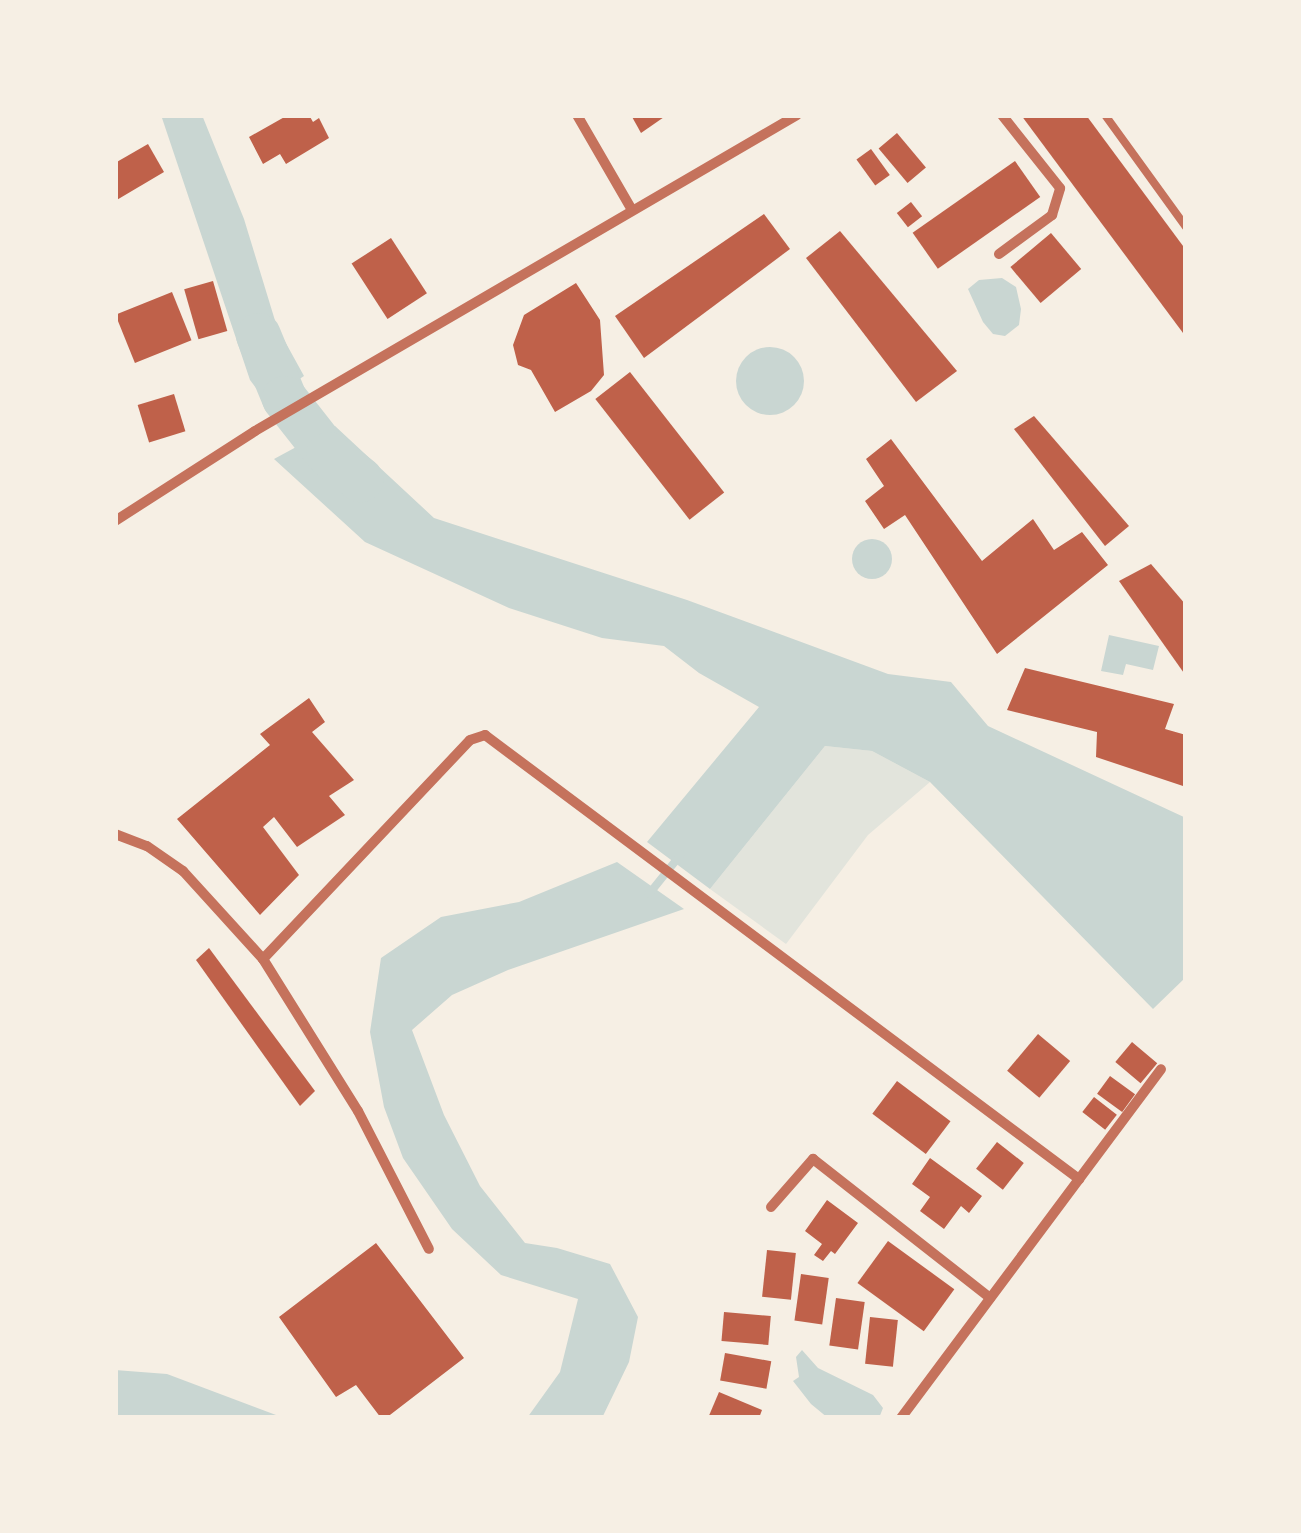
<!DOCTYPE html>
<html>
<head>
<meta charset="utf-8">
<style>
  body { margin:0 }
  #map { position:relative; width:1301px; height:1533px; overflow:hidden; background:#f6efe4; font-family:Signika,sans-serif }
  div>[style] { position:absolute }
  .green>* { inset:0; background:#e2e4dc }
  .water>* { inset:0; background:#c9d6d2 }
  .round { border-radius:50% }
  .stream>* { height:8px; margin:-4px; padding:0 4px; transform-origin:4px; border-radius:4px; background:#c9d6d2 }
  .river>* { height:45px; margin:-22.5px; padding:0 22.5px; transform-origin:22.5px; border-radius:22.5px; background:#c9d6d2 }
  .building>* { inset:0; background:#bf614a; transform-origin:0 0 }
  .service>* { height:8px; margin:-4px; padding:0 4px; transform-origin:4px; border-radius:4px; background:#c5725c }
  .minor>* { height:10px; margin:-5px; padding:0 5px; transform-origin:5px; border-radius:5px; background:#c5725c }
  span { translate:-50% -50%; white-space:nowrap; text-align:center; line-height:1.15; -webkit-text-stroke:8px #f6efe4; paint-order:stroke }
  .frame { position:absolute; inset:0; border:118px solid #f6efe4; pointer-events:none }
</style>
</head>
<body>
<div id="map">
  <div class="green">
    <div style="clip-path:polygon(825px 746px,872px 751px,930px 782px,868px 835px,786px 944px,710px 889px)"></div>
  </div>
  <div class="water">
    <div style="clip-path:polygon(161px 115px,202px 115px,244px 219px,277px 327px,304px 376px,266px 401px,250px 380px)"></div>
    <div style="clip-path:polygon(1002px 278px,1016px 287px,1021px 309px,1019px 325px,1005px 336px,993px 334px,983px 322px,968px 289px,979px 280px)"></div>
    <div class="round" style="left:736px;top:347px;width:68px;height:68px"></div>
    <div style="clip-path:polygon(335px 426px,434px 518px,687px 600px,888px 674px,951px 682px,988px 726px,1186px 818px,1186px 977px,1153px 1009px,930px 782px,872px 751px,825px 746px,710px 889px,647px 842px,759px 707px,699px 673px,664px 646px,602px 638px,509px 608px,365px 542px,274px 459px)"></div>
    <div class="round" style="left:852px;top:539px;width:40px;height:40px"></div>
    <div style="clip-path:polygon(1109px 635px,1159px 646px,1153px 670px,1126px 664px,1123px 675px,1101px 671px)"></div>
    <div style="clip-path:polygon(617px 862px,684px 909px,508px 970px,452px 995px,412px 1030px,444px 1115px,480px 1186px,525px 1243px,557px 1248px,610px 1264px,638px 1317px,629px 1362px,602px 1418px,527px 1418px,560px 1372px,578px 1299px,501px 1275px,452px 1229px,403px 1158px,384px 1107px,370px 1032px,381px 958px,441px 917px,519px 902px)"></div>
    <div style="clip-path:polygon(802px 1350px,818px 1368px,873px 1395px,883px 1408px,879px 1418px,828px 1418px,811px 1404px,793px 1381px,799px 1377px,796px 1357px)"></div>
    <div style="clip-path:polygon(115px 1370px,167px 1374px,284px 1418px,115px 1417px)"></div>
  </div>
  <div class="stream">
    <div style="left:649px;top:894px;width:51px;rotate:-51.3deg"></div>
  </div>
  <div class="river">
    <div style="left:258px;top:335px;width:68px;rotate:67.6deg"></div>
    <div style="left:284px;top:398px;width:71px;rotate:51.8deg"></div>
    <div style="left:328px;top:454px;width:41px;rotate:38deg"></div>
  </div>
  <div class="building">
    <div style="clip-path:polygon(288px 115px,309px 115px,313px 122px,319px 118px,329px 138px,286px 164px,280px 154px,263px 164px,249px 137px)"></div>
    <div style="clip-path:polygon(631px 115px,667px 115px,641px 133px)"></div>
    <div style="clip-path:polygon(1021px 115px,1086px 115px,1186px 250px,1186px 337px)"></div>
    <div style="left:897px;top:133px;width:45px;height:24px;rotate:50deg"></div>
    <div style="clip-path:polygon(148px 144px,164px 172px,115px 201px,115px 163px)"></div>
    <div style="left:871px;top:149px;width:32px;height:18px;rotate:54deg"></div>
    <div style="left:1015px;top:161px;width:44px;height:125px;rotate:55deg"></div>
    <div style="left:911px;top:202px;width:18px;height:18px;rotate:52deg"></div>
    <div style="clip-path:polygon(764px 214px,790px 249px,644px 358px,615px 316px)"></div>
    <div style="clip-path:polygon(840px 231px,957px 371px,916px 402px,806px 258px)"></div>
    <div style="left:1051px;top:233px;width:47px;height:53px;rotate:50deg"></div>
    <div style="left:391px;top:238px;width:66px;height:47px;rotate:57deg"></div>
    <div style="left:213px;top:281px;width:52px;height:30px;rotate:74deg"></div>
    <div style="clip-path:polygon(576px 283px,600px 320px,604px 375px,591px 391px,555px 412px,531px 370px,518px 365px,513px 345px,524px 315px)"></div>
    <div style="left:172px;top:292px;width:52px;height:61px;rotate:68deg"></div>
    <div style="left:630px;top:372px;width:153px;height:44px;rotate:52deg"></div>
    <div style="left:174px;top:394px;width:39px;height:38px;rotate:73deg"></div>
    <div style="clip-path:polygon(1034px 416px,1129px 526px,1105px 546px,1014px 429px)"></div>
    <div style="clip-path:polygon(891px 439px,982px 561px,1033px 519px,1054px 550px,1082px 532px,1108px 565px,997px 654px,905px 515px,884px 529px,865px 501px,884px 486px,866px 459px)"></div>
    <div style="clip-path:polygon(1151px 564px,1186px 605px,1186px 676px,1119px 581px)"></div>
    <div style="clip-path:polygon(1025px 668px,1174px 704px,1165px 729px,1186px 735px,1186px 787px,1096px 757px,1097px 732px,1007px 710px)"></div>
    <div style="clip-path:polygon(309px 698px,325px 722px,312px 732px,354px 780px,329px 796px,345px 815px,297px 847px,274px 817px,263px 827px,299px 875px,260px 915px,177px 819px,270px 745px,260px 734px)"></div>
    <div style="clip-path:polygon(209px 948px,315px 1091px,300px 1106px,196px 960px)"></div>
    <div style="left:1038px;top:1034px;width:42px;height:48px;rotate:40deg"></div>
    <div style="left:1132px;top:1042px;width:33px;height:26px;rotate:40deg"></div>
    <div style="left:1110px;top:1076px;width:31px;height:22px;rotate:36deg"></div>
    <div style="left:897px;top:1081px;width:67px;height:41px;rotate:37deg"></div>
    <div style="left:1094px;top:1097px;width:29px;height:19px;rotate:38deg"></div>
    <div style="left:997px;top:1142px;width:34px;height:34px;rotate:38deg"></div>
    <div style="clip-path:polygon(930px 1158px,982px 1196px,969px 1213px,961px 1206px,944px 1229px,920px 1211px,930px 1197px,912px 1184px)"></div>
    <div style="clip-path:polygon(827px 1200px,858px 1223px,835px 1254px,831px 1251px,823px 1261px,814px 1255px,822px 1244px,805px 1231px)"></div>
    <div style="left:888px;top:1241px;width:82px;height:52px;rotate:36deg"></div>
    <div style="clip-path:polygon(376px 1243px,464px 1358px,386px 1418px,381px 1418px,356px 1385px,336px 1397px,279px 1317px)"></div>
    <div style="left:767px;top:1250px;width:29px;height:47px;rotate:6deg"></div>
    <div style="left:801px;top:1274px;width:28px;height:47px;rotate:8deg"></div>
    <div style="left:836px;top:1298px;width:29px;height:48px;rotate:8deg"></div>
    <div style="left:724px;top:1312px;width:47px;height:29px;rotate:5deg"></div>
    <div style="left:870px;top:1317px;width:28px;height:47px;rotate:6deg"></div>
    <div style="left:725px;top:1353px;width:47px;height:28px;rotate:10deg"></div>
    <div style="clip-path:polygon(719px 1392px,762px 1410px,759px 1418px,708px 1418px)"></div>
  </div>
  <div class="service">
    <div style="left:1105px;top:115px;width:138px;rotate:54.1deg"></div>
  </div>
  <div class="minor">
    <div style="left:577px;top:115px;width:110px;rotate:59.9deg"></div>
    <div style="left:999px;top:254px;width:66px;rotate:-36.3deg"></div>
    <div style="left:1052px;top:215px;width:28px;rotate:-73deg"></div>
    <div style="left:1060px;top:188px;width:93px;rotate:-128.5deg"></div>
    <div style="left:115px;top:521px;width:166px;rotate:-32.7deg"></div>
    <div style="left:255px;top:431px;width:627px;rotate:-30.24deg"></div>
    <div style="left:115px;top:834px;width:34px;rotate:21deg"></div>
    <div style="left:147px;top:846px;width:44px;rotate:34.8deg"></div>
    <div style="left:183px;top:871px;width:119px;rotate:47.7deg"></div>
    <div style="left:263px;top:959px;width:301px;rotate:-46.6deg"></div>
    <div style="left:470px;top:740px;width:16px;rotate:-18deg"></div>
    <div style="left:485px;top:735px;width:742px;rotate:36.78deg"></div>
    <div style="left:263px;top:959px;width:179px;rotate:58deg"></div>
    <div style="left:358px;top:1111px;width:155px;rotate:62.8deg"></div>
    <div style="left:771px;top:1207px;width:64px;rotate:-48.8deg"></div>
    <div style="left:813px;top:1159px;width:225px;rotate:38.1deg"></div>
    <div style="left:901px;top:1418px;width:435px;rotate:-53.3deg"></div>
  </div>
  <div class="frame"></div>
</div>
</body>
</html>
